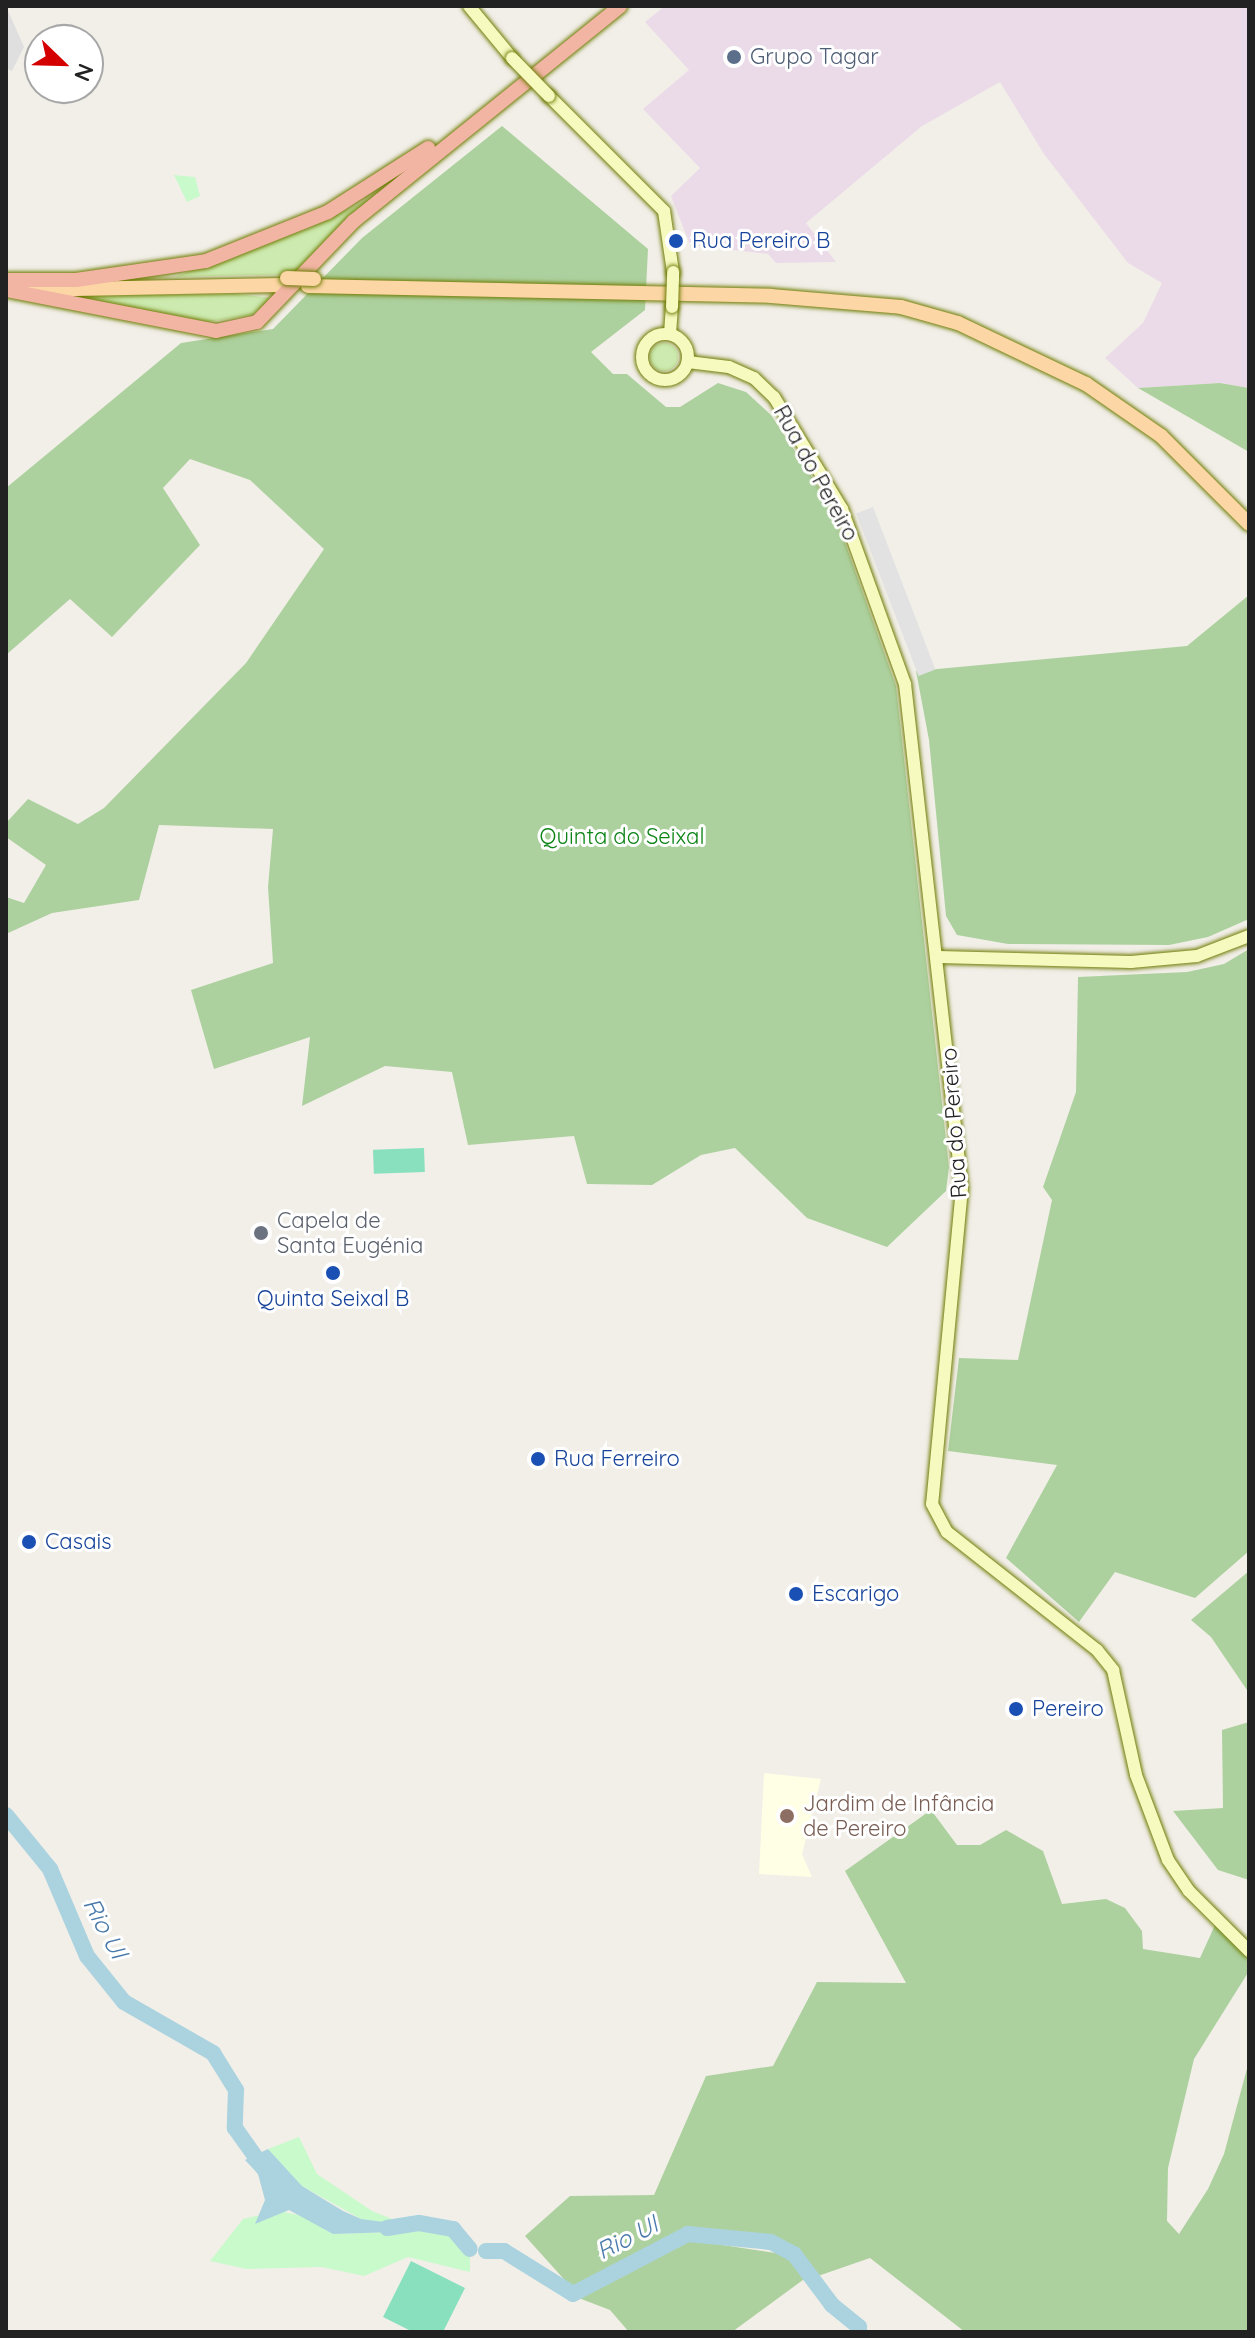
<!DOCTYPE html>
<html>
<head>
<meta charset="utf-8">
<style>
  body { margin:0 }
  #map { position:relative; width:1255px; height:2338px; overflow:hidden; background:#f2efe9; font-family:Quicksand,sans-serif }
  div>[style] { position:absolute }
  .residential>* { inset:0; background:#e0dfdf }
  .industrial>* { inset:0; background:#ebdbe8 }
  .education>* { inset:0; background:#ffffe5 }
  .grass>* { inset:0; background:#cdebb0 }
  .round { border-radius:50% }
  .forest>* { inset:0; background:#add19e }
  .park>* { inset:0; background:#c8facc }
  .pitch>* { inset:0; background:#88e0be; transform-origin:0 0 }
  .parking>* { inset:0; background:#e2e2e2; transform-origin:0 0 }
  .water>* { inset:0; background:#aad3df }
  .river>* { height:16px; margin:-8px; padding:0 8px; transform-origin:8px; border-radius:8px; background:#aad3df }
  .roads { filter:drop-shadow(0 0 2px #707d05) drop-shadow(0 0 2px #707d05) }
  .secondary>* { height:12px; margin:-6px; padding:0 6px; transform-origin:6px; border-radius:6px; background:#f7fabf }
  .secondary>.ring { margin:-6px; padding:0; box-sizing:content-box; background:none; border:12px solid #f7fabf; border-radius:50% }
  .primary>* { height:14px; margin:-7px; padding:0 7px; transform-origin:7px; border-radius:7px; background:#fcd6a4 }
  .trunk>* { height:14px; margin:-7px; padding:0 7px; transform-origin:7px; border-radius:7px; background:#f2b4a3 }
  .bridges { filter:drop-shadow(0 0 2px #707d05) drop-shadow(0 0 2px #707d05) }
  .secondary-bridge>* { height:12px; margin:-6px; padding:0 6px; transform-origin:6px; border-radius:6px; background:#f7fabf }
  .primary-bridge>* { height:14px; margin:-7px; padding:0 7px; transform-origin:7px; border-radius:7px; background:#fcd6a4 }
  .dots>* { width:22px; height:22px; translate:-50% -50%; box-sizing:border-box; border:4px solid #fff; border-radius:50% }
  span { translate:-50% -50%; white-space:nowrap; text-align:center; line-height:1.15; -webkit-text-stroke:6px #fff; paint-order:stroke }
  .service-label { font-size:22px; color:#4e5e75 }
  .left { translate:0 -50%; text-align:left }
  .transit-label { font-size:22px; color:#164399 }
  .street-label { font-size:22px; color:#222 }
  .park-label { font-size:22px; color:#0c8416 }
  .worship-label { font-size:22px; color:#5b616d }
  .education-label { font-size:22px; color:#785e54 }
  .water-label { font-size:24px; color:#4a7aab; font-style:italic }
  .frame { position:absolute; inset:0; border:8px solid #222; pointer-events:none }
  .north { position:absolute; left:24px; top:24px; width:80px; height:80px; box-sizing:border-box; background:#fff; border:2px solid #a7a7a7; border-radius:50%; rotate:113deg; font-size:22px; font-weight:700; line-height:32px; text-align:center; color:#222 }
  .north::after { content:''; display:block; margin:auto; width:28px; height:36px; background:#d40000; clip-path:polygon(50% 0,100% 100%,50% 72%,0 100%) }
</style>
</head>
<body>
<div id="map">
  <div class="residential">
    <div style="clip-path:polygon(6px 6px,24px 47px,12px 71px,6px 68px)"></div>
  </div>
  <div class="industrial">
    <div style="clip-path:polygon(665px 6px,1249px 6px,1249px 388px,1220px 383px,1138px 388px,1105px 358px,1143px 323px,1162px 283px,1128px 263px,1044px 154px,1000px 82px,922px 126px,806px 223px,836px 262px,776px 263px,768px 254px,690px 245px,671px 196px,700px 168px,643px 109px,689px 70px,645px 22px)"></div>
  </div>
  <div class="education">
    <div style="clip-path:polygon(764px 1773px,821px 1779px,802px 1854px,812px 1877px,759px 1874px)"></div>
  </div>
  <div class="grass">
    <div style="clip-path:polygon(385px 191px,302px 274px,174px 277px,312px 227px)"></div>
    <div style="clip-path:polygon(236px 294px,273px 298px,251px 315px,208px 322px,67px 296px)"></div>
    <div class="round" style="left:650px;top:343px;width:28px;height:28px"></div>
  </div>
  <div class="forest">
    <div style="clip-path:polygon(502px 126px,648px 249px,645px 310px,591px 352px,613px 374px,627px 374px,666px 407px,680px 407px,718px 383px,746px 392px,771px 415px,833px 509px,896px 686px,949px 1167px,946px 1191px,887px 1247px,807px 1218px,735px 1148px,701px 1155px,652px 1185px,587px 1184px,574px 1136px,468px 1145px,452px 1072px,385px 1066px,302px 1106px,310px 1037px,214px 1069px,191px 990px,273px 963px,268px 887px,273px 829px,159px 825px,139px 900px,52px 913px,6px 934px,6px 897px,24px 903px,46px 865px,6px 837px,6px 823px,28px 799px,78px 824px,104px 808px,246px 663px,324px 549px,250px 480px,190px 459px,163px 488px,200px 545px,112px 637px,70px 599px,6px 655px,6px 488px,181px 343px,273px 329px,362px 238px)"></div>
    <div style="clip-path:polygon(1220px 383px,1249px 388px,1249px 452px,1138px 388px)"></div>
    <div style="clip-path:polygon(1249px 595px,1249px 919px,1208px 937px,1169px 945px,1008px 944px,957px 935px,946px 916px,929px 740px,916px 671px,1187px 646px)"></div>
    <div style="clip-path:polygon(1249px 949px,1249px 1551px,1195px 1598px,1115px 1572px,1079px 1622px,1006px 1558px,1057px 1465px,948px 1451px,959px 1358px,1018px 1360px,1052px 1200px,1043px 1187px,1076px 1092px,1078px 977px,1187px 972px,1224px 964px)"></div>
    <div style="clip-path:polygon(1249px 1571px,1249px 1693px,1211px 1637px,1191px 1620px)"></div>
    <div style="clip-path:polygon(1249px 1722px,1249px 1880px,1218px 1870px,1173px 1811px,1223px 1808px,1222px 1730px)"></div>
    <div style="clip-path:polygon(931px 1810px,957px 1845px,980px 1845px,1006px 1830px,1043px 1851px,1062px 1904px,1106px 1899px,1125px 1908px,1142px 1931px,1143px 1949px,1200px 1958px,1215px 1925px,1249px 1959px,1249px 1971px,1194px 2059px,1168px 2168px,1167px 2221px,1179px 2234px,1208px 2189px,1224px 2154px,1249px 2061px,1249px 2332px,965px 2332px,870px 2258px,818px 2276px,797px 2250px,774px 2238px,688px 2228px,571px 2287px,525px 2236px,570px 2196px,654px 2195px,706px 2076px,773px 2066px,817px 1982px,906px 1983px,845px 1871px)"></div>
    <div style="clip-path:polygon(689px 2240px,789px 2255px,807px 2277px,732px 2332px,629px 2332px,610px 2310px,576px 2297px)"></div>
  </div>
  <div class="park">
    <div style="clip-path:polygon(174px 175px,195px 177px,200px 196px,187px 202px)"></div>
    <div style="clip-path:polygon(299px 2137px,317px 2174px,372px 2211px,407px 2225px,453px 2229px,470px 2249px,470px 2272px,408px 2257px,364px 2276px,322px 2267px,247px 2269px,210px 2261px,243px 2219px,279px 2211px,303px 2216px,333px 2234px,392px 2232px,406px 2226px,361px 2219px,302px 2186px,268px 2149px)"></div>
  </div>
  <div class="pitch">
    <div style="left:424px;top:1148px;width:24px;height:51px;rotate:88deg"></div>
    <div style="clip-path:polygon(411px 2261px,465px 2288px,443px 2332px,413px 2332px,383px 2317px)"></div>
  </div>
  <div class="parking">
    <div style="left:873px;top:507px;width:174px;height:18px;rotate:69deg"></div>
  </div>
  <div class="water">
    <div style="clip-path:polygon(268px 2149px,302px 2186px,343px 2211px,361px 2219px,407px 2225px,393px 2232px,333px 2234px,289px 2210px,255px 2224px,265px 2200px,258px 2174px,245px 2160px)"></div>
  </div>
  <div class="river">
    <div style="left:6px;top:1815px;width:70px;rotate:50.8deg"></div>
    <div style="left:50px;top:1869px;width:95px;rotate:67deg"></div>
    <div style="left:87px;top:1956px;width:59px;rotate:51.2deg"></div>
    <div style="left:124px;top:2002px;width:103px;rotate:29.8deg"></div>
    <div style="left:213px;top:2053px;width:44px;rotate:58.1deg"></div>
    <div style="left:236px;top:2090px;width:38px;rotate:92deg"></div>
    <div style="left:235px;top:2128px;width:55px;rotate:54.6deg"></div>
    <div style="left:387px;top:2228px;width:32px;rotate:-9deg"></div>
    <div style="left:419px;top:2223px;width:35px;rotate:10deg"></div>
    <div style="left:453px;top:2229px;width:26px;rotate:50deg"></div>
    <div style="left:486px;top:2251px;width:18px"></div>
    <div style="left:504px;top:2251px;width:81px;rotate:31.9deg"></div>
    <div style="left:573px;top:2294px;width:130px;rotate:-27.6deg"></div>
    <div style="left:688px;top:2234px;width:83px;rotate:5.5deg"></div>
    <div style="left:771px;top:2242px;width:26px;rotate:28deg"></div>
    <div style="left:794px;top:2254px;width:64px;rotate:53.3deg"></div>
    <div style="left:832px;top:2305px;width:35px;rotate:39deg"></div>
    <div style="left:859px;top:2327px;width:5px;rotate:101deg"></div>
  </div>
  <div class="roads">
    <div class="secondary">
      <div style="left:469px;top:6px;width:67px;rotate:50.4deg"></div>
      <div style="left:549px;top:96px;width:163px;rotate:45deg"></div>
      <div style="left:664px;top:211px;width:62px;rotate:81.6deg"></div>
      <div class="ring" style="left:642px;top:334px;width:34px;height:34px"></div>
      <div style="left:670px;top:334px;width:27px;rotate:-86deg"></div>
      <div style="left:688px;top:362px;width:41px;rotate:7deg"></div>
      <div style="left:729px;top:367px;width:27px;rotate:24deg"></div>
      <div style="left:754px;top:378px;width:28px;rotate:44deg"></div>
      <div style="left:774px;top:397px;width:131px;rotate:58.7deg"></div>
      <div style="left:842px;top:509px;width:186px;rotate:70.2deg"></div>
      <div style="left:905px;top:684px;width:507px;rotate:83.55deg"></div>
      <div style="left:962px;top:1188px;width:317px;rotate:95.4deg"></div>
      <div style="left:932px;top:1504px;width:32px;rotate:62deg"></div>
      <div style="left:947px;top:1532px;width:191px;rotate:38.2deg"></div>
      <div style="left:1097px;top:1650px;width:26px;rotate:51deg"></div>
      <div style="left:1113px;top:1670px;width:107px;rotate:77.6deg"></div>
      <div style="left:1136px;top:1775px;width:91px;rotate:69.4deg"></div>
      <div style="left:1168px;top:1860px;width:37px;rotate:56deg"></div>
      <div style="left:1189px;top:1891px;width:85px;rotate:45deg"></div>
      <div style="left:939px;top:957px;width:192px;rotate:1.5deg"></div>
      <div style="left:1131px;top:962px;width:66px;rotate:-5.2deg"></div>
      <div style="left:1197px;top:956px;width:56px;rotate:-21deg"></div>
    </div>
    <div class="primary">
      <div style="left:308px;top:286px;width:463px;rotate:1.2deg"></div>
      <div style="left:771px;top:296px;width:130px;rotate:4.8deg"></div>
      <div style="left:901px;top:307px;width:59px;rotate:15.7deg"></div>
      <div style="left:958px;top:323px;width:142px;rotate:25.5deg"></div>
      <div style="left:1086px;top:384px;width:91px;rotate:34.7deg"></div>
      <div style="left:1161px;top:436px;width:124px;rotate:45deg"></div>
      <div style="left:24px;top:290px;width:257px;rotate:-1.1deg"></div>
    </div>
    <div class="trunk">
      <div style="left:6px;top:280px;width:70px"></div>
      <div style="left:76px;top:280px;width:131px;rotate:-8.3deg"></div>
      <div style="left:206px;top:261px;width:131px;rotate:-21.9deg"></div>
      <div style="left:328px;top:212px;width:119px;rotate:-32.6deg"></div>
      <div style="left:6px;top:290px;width:214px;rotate:11deg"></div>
      <div style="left:216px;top:331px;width:42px;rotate:-12.4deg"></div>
      <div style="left:257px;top:322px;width:140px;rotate:-46.2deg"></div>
      <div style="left:354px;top:221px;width:342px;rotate:-38.9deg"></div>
    </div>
  </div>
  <div class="bridges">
    <div class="secondary-bridge">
      <div style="left:512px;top:58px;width:53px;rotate:45.8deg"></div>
      <div style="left:672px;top:307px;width:35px;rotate:-88deg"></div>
    </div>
    <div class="primary-bridge">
      <div style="left:287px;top:278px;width:27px;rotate:2deg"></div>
    </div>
  </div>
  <div class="dots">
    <div style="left:734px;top:57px;background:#5c6f8a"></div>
    <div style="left:676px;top:241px;background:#1a4fb4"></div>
    <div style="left:261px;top:1233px;background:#6b7280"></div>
    <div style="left:333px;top:1273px;background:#1a4fb4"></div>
    <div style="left:538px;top:1459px;background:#1a4fb4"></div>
    <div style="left:29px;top:1542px;background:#1a4fb4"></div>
    <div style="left:796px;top:1594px;background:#1a4fb4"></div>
    <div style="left:1016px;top:1709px;background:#1a4fb4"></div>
    <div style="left:787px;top:1816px;background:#8d6e63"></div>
  </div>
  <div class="service-label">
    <span class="left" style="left:750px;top:57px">Grupo Tagar</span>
  </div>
  <div class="transit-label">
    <span class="left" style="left:692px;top:241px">Rua Pereiro B</span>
    <span style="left:333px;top:1299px">Quinta Seixal B</span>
    <span class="left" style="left:554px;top:1459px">Rua Ferreiro</span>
    <span class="left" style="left:45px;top:1542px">Casais</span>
    <span class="left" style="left:812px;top:1594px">Escarigo</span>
    <span class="left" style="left:1032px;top:1709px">Pereiro</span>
  </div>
  <div class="street-label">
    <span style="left:816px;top:473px;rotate:61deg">Rua do Pereiro</span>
    <span style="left:954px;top:1123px;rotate:-94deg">Rua do Pereiro</span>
  </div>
  <div class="park-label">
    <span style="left:622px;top:837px">Quinta do Seixal</span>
  </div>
  <div class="worship-label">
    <span class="left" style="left:277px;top:1233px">Capela de<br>Santa Eugénia</span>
  </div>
  <div class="education-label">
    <span class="left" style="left:803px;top:1816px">Jardim de Infância<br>de Pereiro</span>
  </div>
  <div class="water-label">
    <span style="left:105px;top:1928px;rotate:62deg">Rio Ul</span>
    <span style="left:627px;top:2238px;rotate:-27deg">Rio Ul</span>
  </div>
  <div class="frame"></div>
  <div class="north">N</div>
</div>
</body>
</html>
